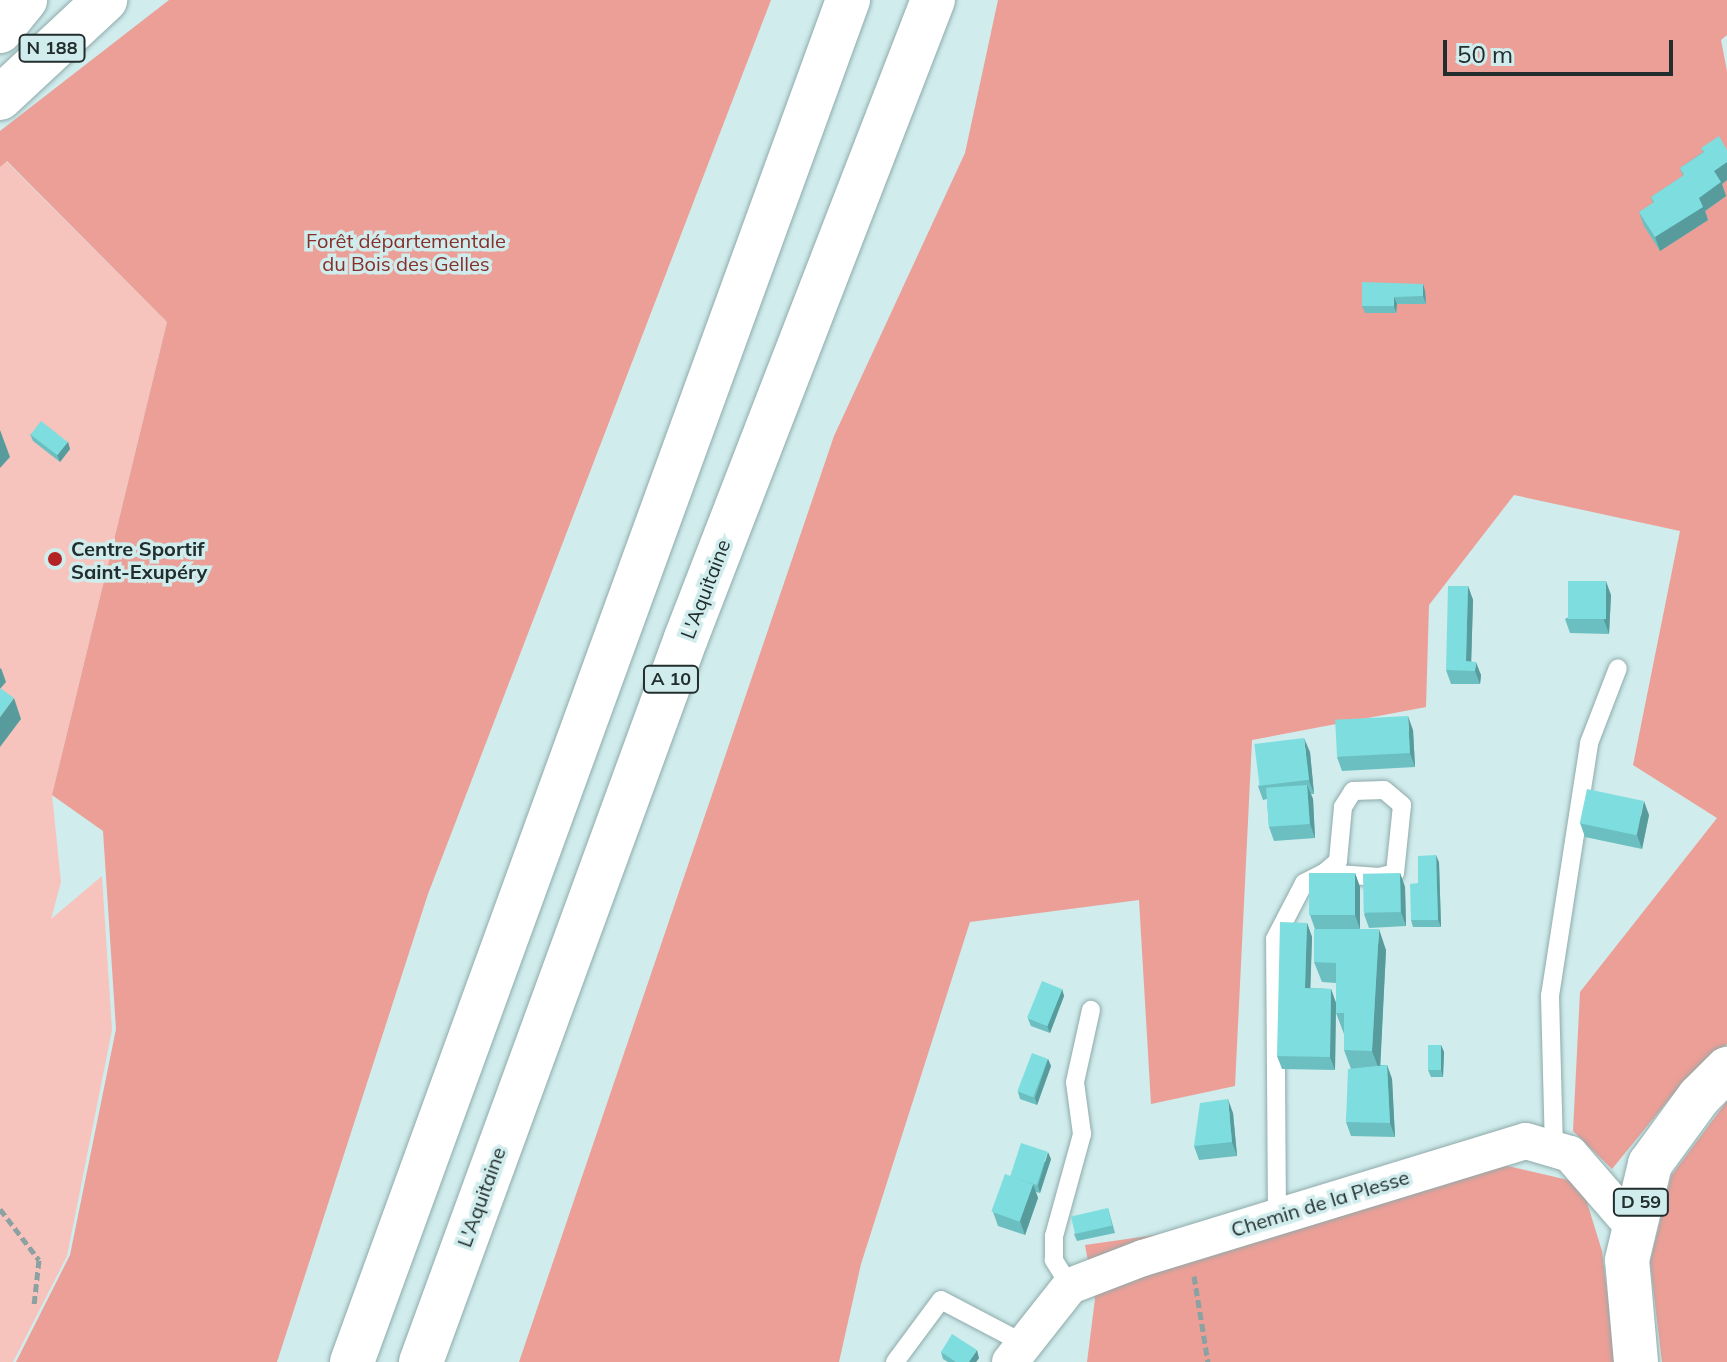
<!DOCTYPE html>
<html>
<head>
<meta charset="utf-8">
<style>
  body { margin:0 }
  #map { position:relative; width:1727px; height:1362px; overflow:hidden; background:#d0ecec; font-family:Mulish,sans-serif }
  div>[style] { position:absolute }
  .green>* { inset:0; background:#f7c3bd }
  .forest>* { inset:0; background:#eb9f97 }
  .path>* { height:5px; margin-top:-2.5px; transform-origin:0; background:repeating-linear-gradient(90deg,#8ca1a1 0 8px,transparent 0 12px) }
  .roads { filter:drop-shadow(0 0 2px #8faaaa) drop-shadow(0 0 2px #8faaaa) }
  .lane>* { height:18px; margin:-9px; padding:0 9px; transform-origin:9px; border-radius:9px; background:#fff }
  .street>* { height:36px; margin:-18px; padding:0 18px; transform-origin:18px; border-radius:18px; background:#fff }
  .primary>* { height:44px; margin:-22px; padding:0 22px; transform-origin:22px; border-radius:22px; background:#fff }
  .highway>* { height:44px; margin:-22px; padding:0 22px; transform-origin:22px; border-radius:22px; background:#fff }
  .wall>* { inset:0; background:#6cbfc0 }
  .shaded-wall>* { inset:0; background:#589b9c }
  .building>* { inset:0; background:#7ededf; transform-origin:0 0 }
  .dots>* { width:22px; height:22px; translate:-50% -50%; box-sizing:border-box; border:4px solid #d0ecec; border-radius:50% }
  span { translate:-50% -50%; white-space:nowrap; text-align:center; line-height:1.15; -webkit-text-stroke:7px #d0ecec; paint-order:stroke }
  .shield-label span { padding:2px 6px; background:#d0ecec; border:2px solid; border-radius:6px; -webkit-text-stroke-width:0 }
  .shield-label { font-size:18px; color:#222d2d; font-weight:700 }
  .park-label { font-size:20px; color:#862e2a }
  .poi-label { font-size:20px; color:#222d2d; font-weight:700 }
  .left { translate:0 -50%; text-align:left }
  .street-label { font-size:20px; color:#222d2d }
  .scale { position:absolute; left:1443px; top:40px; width:230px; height:36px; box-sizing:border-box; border:4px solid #222d2d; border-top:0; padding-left:10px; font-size:24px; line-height:28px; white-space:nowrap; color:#222d2d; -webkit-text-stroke:6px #d0ecec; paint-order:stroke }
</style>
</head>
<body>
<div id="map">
  <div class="green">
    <div style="clip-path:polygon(6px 161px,167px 322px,52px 795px,61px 882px,51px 919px,102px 876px,112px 1030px,67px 1256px,13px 1362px,0 1362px,0 167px)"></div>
  </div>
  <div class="forest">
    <div style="clip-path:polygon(169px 0,771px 0,428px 894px,277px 1362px,16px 1362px,70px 1255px,116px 1029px,103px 831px,52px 795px,167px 322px,7px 161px,0 167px,0 131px)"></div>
    <div style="clip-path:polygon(998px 0,1727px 0,1727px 35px,1721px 40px,1727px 71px,1727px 1044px,1670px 1098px,1612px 1169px,1573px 1131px,1580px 992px,1717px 818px,1633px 765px,1680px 531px,1514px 495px,1429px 605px,1426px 707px,1252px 740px,1235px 1086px,1151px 1104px,1139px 900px,970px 922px,861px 1264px,839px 1362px,519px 1362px,834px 436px,965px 153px)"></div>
    <div style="clip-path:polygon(1727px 1101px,1727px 1362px,1662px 1362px,1650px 1262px,1671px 1176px)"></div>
    <div style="clip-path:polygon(1439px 1150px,1581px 1183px,1602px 1251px,1616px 1362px,1087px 1362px,1095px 1299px,1085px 1245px,1183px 1231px)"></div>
  </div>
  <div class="path">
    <div style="left:0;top:1209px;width:64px;rotate:52.6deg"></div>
    <div style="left:39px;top:1260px;width:45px;rotate:96.3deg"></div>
    <div style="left:1194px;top:1276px;width:87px;rotate:80.8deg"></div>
  </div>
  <div class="roads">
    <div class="lane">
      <div style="left:1554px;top:1149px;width:153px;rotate:-91.5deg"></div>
      <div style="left:1550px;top:996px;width:256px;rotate:-81.2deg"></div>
      <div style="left:1589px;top:743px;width:80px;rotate:-68.9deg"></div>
      <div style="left:1277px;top:1216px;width:277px;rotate:-90.4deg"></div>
      <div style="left:1275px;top:939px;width:63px;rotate:-62.6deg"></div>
      <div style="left:1304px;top:883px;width:22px;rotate:-27deg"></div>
      <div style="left:1324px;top:873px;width:55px;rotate:4.2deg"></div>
      <div style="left:1379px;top:877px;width:16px;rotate:-14deg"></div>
      <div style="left:1395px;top:873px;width:68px;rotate:-84.1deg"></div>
      <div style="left:1402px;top:805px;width:23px;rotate:-140deg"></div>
      <div style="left:1384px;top:790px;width:31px;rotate:178deg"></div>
      <div style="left:1353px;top:791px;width:19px;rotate:122deg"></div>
      <div style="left:1343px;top:807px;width:54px;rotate:95.3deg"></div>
      <div style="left:1338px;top:861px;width:18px;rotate:139deg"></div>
      <div style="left:1070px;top:1286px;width:31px;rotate:-122deg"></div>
      <div style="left:1054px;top:1260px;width:24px;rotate:-90deg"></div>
      <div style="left:1054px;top:1236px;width:106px;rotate:-74.6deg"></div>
      <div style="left:1082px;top:1134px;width:52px;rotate:-97.7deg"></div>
      <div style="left:1075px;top:1082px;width:74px;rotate:-77.5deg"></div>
      <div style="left:895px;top:1362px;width:77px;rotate:-53.4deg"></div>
      <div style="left:941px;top:1300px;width:93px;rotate:27.7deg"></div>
    </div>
    <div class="street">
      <div style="left:1010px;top:1362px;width:97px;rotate:-51.7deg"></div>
      <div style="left:1070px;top:1286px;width:78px;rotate:-21deg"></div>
      <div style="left:1143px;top:1258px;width:400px;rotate:-17deg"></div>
      <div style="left:1526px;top:1141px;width:46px;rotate:16.5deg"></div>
      <div style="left:1570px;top:1154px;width:99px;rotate:49.1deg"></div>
    </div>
    <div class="primary">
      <div style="left:1636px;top:1362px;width:102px;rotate:-95deg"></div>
      <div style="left:1627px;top:1260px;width:99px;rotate:-76.5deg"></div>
      <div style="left:1650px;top:1164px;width:83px;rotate:-53.8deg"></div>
      <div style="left:1699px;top:1097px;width:40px;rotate:-45deg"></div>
    </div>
    <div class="highway">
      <div style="left:0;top:31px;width:40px;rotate:-51deg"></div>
      <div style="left:0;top:98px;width:144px;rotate:-43deg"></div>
      <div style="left:352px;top:1362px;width:1450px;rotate:-69.99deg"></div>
      <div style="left:421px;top:1362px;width:771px;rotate:-69.9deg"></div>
      <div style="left:686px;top:638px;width:684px;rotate:-68.84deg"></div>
    </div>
  </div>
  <div class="wall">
    <div style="clip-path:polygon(1701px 148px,1727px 150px,1727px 180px,1722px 184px,1726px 196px,1705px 211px,1708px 220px,1660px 251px,1644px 226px,1639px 212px,1653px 203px,1651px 197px,1683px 176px,1680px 168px,1703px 152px)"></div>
    <div style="clip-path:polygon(1423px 284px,1425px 291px,1426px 304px,1397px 304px,1396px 313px,1365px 313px,1362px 306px)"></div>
    <div style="clip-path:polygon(30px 434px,68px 442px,70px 449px,60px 462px,33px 441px)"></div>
    <div style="clip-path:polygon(1468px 586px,1473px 600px,1471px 661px,1481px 675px,1480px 684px,1451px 684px,1446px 670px)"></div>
    <div style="clip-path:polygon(1611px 595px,1609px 634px,1570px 633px,1565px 619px)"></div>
    <div style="clip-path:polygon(1413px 730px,1415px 767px,1342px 771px,1337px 757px)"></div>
    <div style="clip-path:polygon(1310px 752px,1314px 794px,1311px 794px,1313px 799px,1315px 838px,1274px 841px,1269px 827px,1267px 799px,1263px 800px,1258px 786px)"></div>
    <div style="clip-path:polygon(1649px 815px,1642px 849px,1585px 837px,1580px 823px)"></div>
    <div style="clip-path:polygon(1439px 862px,1441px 927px,1413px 927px,1411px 920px,1418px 883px)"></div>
    <div style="clip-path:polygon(1355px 873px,1360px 887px,1360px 929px,1386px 950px,1380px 1065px,1387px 1065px,1392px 1079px,1395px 1137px,1351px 1136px,1346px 1122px,1351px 1069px,1344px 1050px,1344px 1034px,1336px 1013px,1336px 983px,1322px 982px,1314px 962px,1315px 929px,1310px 915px)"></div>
    <div style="clip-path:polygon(1400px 873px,1405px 887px,1406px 926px,1369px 928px,1364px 914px)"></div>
    <div style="clip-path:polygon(1307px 923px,1312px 937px,1310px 988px,1331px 989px,1336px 1003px,1335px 1070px,1282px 1069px,1277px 1056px)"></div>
    <div style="clip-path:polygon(1062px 989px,1064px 996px,1050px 1033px,1031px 1026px,1028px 1019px)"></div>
    <div style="clip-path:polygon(1441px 1045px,1444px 1052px,1443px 1077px,1431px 1077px,1428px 1070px)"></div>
    <div style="clip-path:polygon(1048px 1059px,1051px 1066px,1037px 1105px,1020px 1099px,1018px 1092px)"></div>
    <div style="clip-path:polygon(1233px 1113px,1237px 1156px,1199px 1160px,1194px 1146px)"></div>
    <div style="clip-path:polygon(1051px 1159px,1040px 1193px,1036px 1192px,1038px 1198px,1025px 1235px,998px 1226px,993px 1212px,1010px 1176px)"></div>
    <div style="clip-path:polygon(1108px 1208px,1115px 1233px,1077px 1241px,1074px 1234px)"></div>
    <div style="clip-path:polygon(941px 1352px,979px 1358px,976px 1362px,948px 1362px,943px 1359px)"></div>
  </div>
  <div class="shaded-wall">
    <div style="clip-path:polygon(1727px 162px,1727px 180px,1722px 184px,1726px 196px,1705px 211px,1708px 220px,1660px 251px,1655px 237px,1699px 198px,1714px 171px)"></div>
    <div style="clip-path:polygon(1423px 284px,1425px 291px,1426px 304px,1423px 296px)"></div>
    <div style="clip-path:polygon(1394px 297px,1397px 304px,1396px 313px,1394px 306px)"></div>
    <div style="clip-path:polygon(0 430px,10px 457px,0 468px)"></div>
    <div style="clip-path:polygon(68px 442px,70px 449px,60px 462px,57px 455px)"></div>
    <div style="clip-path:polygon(1606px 581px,1611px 595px,1609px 634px,1604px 620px)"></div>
    <div style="clip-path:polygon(1468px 586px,1473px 600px,1471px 670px,1466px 661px)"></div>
    <div style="clip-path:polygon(1476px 662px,1481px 675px,1480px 684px,1475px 671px)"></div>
    <div style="clip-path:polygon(1px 668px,6px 682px,0 689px,0 669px)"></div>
    <div style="clip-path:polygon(14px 698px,21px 719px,0 747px,0 717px)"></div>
    <div style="clip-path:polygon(1408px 716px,1413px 730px,1415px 767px,1410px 753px)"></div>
    <div style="clip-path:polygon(1304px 738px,1310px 752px,1314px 794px,1309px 780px)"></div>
    <div style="clip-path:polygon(1307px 785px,1313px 799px,1315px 838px,1310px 824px)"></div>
    <div style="clip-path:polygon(1644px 801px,1649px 815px,1642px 849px,1637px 835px)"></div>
    <div style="clip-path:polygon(1436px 855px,1439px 862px,1441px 927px,1438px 920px)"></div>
    <div style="clip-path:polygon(1355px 873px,1360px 887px,1360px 929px,1355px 915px)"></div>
    <div style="clip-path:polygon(1400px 873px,1405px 887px,1406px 926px,1401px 912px)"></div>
    <div style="clip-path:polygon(1307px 923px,1312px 937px,1310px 1002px,1305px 988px)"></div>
    <div style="clip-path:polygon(1379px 929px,1386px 950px,1380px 1072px,1372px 1051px)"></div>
    <div style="clip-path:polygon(1062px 989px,1064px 996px,1050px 1033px,1047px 1026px)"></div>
    <div style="clip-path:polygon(1331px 989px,1336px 1003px,1335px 1070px,1330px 1057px)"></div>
    <div style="clip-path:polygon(1441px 1045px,1444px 1052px,1443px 1077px,1441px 1070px)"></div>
    <div style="clip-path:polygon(1048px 1059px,1051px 1066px,1037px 1105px,1035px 1098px)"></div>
    <div style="clip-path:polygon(1387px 1065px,1392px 1079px,1395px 1137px,1390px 1123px)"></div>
    <div style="clip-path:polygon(1228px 1099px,1233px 1113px,1237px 1156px,1232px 1142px)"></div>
    <div style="clip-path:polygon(1048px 1152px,1051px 1159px,1040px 1193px,1038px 1186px)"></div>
    <div style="clip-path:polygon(1033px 1184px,1038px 1198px,1025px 1235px,1020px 1221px)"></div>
    <div style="clip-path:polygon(977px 1350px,979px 1358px,976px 1362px,969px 1362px)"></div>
  </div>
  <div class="building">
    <div style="clip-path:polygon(1719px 136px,1727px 150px,1727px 162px,1714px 171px,1721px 182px,1699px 198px,1703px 207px,1655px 237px,1639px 212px,1654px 202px,1651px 197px,1684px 175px,1680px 168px,1704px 152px,1701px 148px)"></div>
    <div style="clip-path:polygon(1362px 282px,1423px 284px,1423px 296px,1394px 297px,1394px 306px,1362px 306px)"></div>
    <div style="left:41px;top:421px;width:34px;height:17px;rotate:38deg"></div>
    <div style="left:1568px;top:581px;width:38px;height:38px"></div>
    <div style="clip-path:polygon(1448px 586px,1468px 586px,1466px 661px,1476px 662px,1475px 671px,1446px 670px)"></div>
    <div style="clip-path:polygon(0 688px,14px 698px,0 717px)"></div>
    <div style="left:1408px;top:716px;width:37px;height:73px;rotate:87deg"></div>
    <div style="left:1304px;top:738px;width:42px;height:50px;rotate:83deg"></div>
    <div style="left:1307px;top:785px;width:39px;height:41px;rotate:86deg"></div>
    <div style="left:1587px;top:789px;width:58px;height:35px;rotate:12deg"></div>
    <div style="clip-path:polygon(1436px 855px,1438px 920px,1411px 920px,1410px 884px,1418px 883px,1418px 856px)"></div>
    <div style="left:1309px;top:873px;width:46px;height:42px"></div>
    <div style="left:1400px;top:873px;width:39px;height:37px;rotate:89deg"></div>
    <div style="clip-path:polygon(1280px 922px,1307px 923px,1305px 988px,1331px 989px,1330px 1057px,1277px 1056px)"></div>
    <div style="clip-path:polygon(1314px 929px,1379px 929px,1372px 1051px,1344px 1050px,1344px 1013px,1336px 1013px,1336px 963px,1314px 962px)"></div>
    <div style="left:1042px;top:981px;width:22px;height:40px;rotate:22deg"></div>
    <div style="left:1428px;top:1045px;width:13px;height:25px"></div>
    <div style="left:1032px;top:1053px;width:17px;height:41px;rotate:21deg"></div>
    <div style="clip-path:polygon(1387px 1065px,1390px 1123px,1346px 1122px,1348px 1069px)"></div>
    <div style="clip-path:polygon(1228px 1099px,1232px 1142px,1194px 1146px,1200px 1103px)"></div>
    <div style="left:1021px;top:1143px;width:28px;height:35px;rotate:18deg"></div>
    <div style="left:1005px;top:1174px;width:30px;height:40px;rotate:20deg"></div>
    <div style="left:1108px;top:1208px;width:18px;height:38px;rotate:77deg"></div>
    <div style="clip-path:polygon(952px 1334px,977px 1350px,969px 1362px,956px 1362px,941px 1352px)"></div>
  </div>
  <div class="dots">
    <div style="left:55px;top:559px;background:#b32325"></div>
  </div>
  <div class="shield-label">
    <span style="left:52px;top:48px">N 188</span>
    <span style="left:671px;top:679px">A 10</span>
    <span style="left:1641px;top:1202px">D 59</span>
  </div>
  <div class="park-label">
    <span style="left:406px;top:252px">Forêt départementale<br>du Bois des Gelles</span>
  </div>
  <div class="poi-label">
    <span class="left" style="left:71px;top:560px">Centre Sportif<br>Saint-Exupéry</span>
  </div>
  <div class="street-label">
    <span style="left:705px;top:589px;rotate:-69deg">L'Aquitaine</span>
    <span style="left:481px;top:1197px;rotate:-70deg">L'Aquitaine</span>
    <span style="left:1320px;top:1203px;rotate:-17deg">Chemin de la Plesse</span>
  </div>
  <div class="scale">50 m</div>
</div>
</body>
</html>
